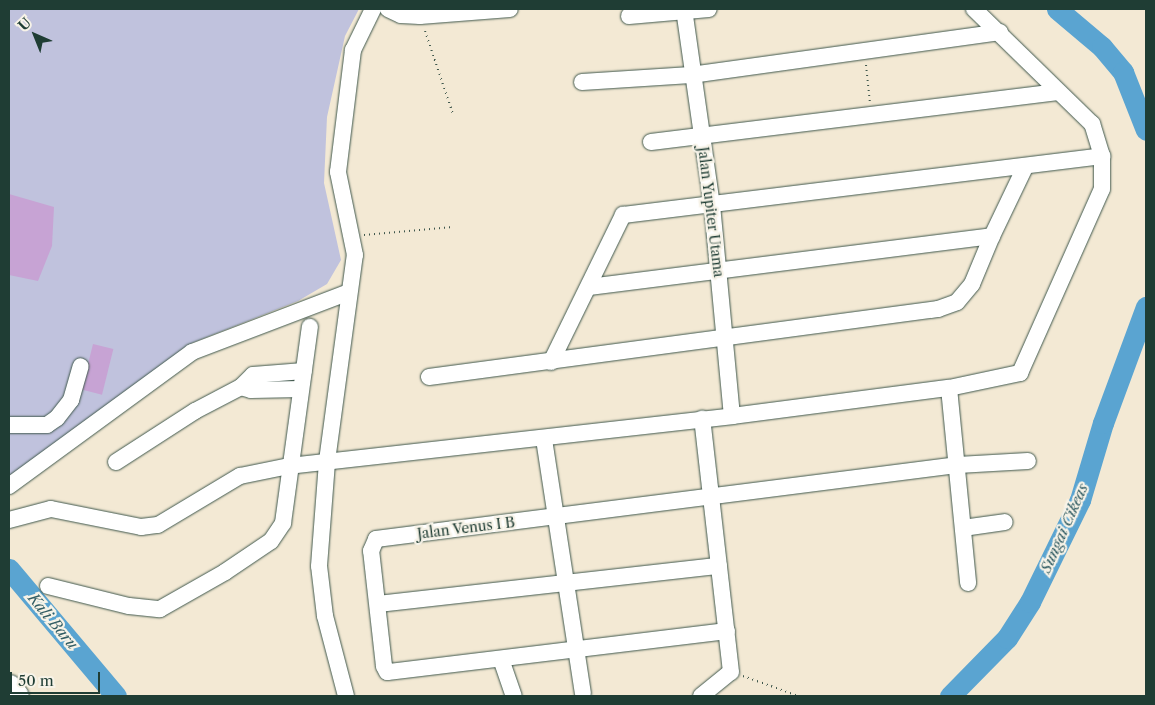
<!DOCTYPE html>
<html>
<head>
<meta charset="utf-8">
<style>
  body { margin:0 }
  #map { position:relative; width:1155px; height:705px; overflow:hidden; background:#f3e9d4; font-family:"Libre Caslon Text",serif }
  div>[style] { position:absolute }
  .industrial>* { inset:0; background:#c0c2dd }
  .river>* { height:21px; margin:-10.5px; padding:0 10.5px; transform-origin:10.5px; border-radius:10.5px; background:#5aa4d1 }
  .building>* { inset:0; background:#c7a3d4; transform-origin:0 0 }
  .path>* { height:2px; margin-top:-1px; transform-origin:0; background:repeating-linear-gradient(90deg,#3f574c 0 1px,transparent 0 5px) }
  .roads { filter:drop-shadow(0 0 1px #3f574c) drop-shadow(0 0 1px #3f574c) }
  .minor>* { height:16px; margin:-8px; padding:0 8px; transform-origin:8px; border-radius:8px; background:#fff }
  .highway>* { height:25px; margin:-12.5px; padding:0 12.5px; transform-origin:12.5px; border-radius:12.5px; background:#fff }
  span { translate:-50% -50%; white-space:nowrap; text-align:center; line-height:1.15; -webkit-text-stroke:4.5px #f7f3e8; paint-order:stroke }
  .street-label { font-size:14px; color:#1f3d34 }
  .water-label { font-size:15px; color:#315c63; font-style:italic }
  .frame { position:absolute; inset:0; border:10px solid #1f3d34; pointer-events:none }
  .north { position:absolute; left:10px; top:10px; width:50px; height:50px; -webkit-text-stroke:4px #f7f3e8; paint-order:stroke; rotate:316deg; font-size:14px; font-weight:700; line-height:20px; text-align:center; color:#1f3d34 }
  .north::after { content:''; display:block; margin:auto; width:18px; height:22px; background:#1f3d34; clip-path:polygon(50% 0,100% 100%,50% 72%,0 100%) }
  .scale { position:absolute; left:10px; top:672px; width:90px; height:22px; box-sizing:border-box; border:2px solid #1f3d34; border-top:0; padding-left:6px; font-size:15px; line-height:18px; white-space:nowrap; color:#1f3d34; -webkit-text-stroke:4px #f7f3e8; paint-order:stroke }
</style>
</head>
<body>
<div id="map">
  <div class="industrial">
    <div style="clip-path:polygon(9px 9px,359px 9px,345px 36px,327px 117px,324px 183px,341px 260px,327px 284px,298px 301px,192px 343px,9px 494px)"></div>
  </div>
  <div class="river">
    <div style="left:1057px;top:9px;width:59px;rotate:40.2deg"></div>
    <div style="left:1102px;top:47px;width:33px;rotate:50deg"></div>
    <div style="left:1123px;top:72px;width:62px;rotate:68.4deg"></div>
    <div style="left:9px;top:569px;width:166px;rotate:49.9deg"></div>
    <div style="left:950px;top:696px;width:81px;rotate:-45.5deg"></div>
    <div style="left:1007px;top:638px;width:43px;rotate:-57.4deg"></div>
    <div style="left:1030px;top:602px;width:114px;rotate:-63.9deg"></div>
    <div style="left:1080px;top:500px;width:80px;rotate:-73.4deg"></div>
    <div style="left:1103px;top:423px;width:124px;rotate:-69.7deg"></div>
  </div>
  <div class="building">
    <div style="clip-path:polygon(9px 194px,54px 207px,52px 246px,38px 281px,9px 275px)"></div>
    <div style="left:93px;top:344px;width:21px;height:47px;rotate:14deg"></div>
  </div>
  <div class="path">
    <div style="left:425px;top:31px;width:88px;rotate:71.4deg"></div>
    <div style="left:866px;top:65px;width:37px;rotate:84deg"></div>
    <div style="left:364px;top:235px;width:89px;rotate:-5.1deg"></div>
    <div style="left:743px;top:676px;width:59px;rotate:20deg"></div>
  </div>
  <div class="roads">
    <div class="minor">
      <div style="left:388px;top:9px;width:14px;rotate:25deg"></div>
      <div style="left:401px;top:15px;width:19px;rotate:3deg"></div>
      <div style="left:420px;top:16px;width:90px;rotate:-4.4deg"></div>
      <div style="left:684px;top:9px;width:198px;rotate:81.9deg"></div>
      <div style="left:712px;top:205px;width:212px;rotate:84.6deg"></div>
      <div style="left:629px;top:16px;width:80px;rotate:-5deg"></div>
      <div style="left:582px;top:82px;width:109px;rotate:-3.7deg"></div>
      <div style="left:691px;top:75px;width:312px;rotate:-7.9deg"></div>
      <div style="left:651px;top:142px;width:410px;rotate:-7deg"></div>
      <div style="left:589px;top:287px;width:406px;rotate:-7.2deg"></div>
      <div style="left:992px;top:236px;width:76px;rotate:-64.4deg"></div>
      <div style="left:551px;top:362px;width:164px;rotate:-63.9deg"></div>
      <div style="left:623px;top:215px;width:483px;rotate:-7deg"></div>
      <div style="left:429px;top:377px;width:514px;rotate:-7.61deg"></div>
      <div style="left:938px;top:309px;width:20px;rotate:-20deg"></div>
      <div style="left:957px;top:302px;width:23px;rotate:-50deg"></div>
      <div style="left:972px;top:284px;width:52px;rotate:-67.4deg"></div>
      <div style="left:241px;top:387px;width:10px;rotate:17deg"></div>
      <div style="left:251px;top:390px;width:50px;rotate:-1.1deg"></div>
      <div style="left:949px;top:388px;width:196px;rotate:84.4deg"></div>
      <div style="left:9px;top:425px;width:38px"></div>
      <div style="left:47px;top:425px;width:12px;rotate:-35deg"></div>
      <div style="left:57px;top:418px;width:23px;rotate:-52deg"></div>
      <div style="left:71px;top:400px;width:35px;rotate:-74deg"></div>
      <div style="left:544px;top:439px;width:257px;rotate:81.3deg"></div>
      <div style="left:116px;top:462px;width:94px;rotate:-32.8deg"></div>
      <div style="left:195px;top:411px;width:52px;rotate:-27.6deg"></div>
      <div style="left:241px;top:387px;width:17px;rotate:-45deg"></div>
      <div style="left:253px;top:375px;width:51px;rotate:-4.5deg"></div>
      <div style="left:9px;top:486px;width:227px;rotate:-36.2deg"></div>
      <div style="left:192px;top:352px;width:168px;rotate:-20.9deg"></div>
      <div style="left:9px;top:520px;width:43px;rotate:-14.7deg"></div>
      <div style="left:51px;top:509px;width:92px;rotate:11.3deg"></div>
      <div style="left:141px;top:527px;width:17px;rotate:-7deg"></div>
      <div style="left:158px;top:525px;width:96px;rotate:-30.9deg"></div>
      <div style="left:240px;top:476px;width:50px;rotate:-11.5deg"></div>
      <div style="left:289px;top:466px;width:446px;rotate:-6.4deg"></div>
      <div style="left:732px;top:416px;width:219px;rotate:-7.4deg"></div>
      <div style="left:949px;top:388px;width:73px;rotate:-11.9deg"></div>
      <div style="left:1020px;top:373px;width:201px;rotate:-66deg"></div>
      <div style="left:1102px;top:189px;width:33px;rotate:-90deg"></div>
      <div style="left:1102px;top:156px;width:34px;rotate:-107deg"></div>
      <div style="left:1092px;top:124px;width:165px;rotate:-135.7deg"></div>
      <div style="left:963px;top:528px;width:42px;rotate:-8.1deg"></div>
      <div style="left:48px;top:586px;width:83px;rotate:13.9deg"></div>
      <div style="left:129px;top:606px;width:31px;rotate:6deg"></div>
      <div style="left:160px;top:609px;width:75px;rotate:-29.6deg"></div>
      <div style="left:225px;top:572px;width:55px;rotate:-34deg"></div>
      <div style="left:271px;top:541px;width:22px;rotate:-56deg"></div>
      <div style="left:283px;top:523px;width:198px;rotate:-82.2deg"></div>
      <div style="left:378px;top:604px;width:343px;rotate:-6.4deg"></div>
      <div style="left:727px;top:631px;width:342px;rotate:173.1deg"></div>
      <div style="left:387px;top:672px;width:7px;rotate:-117deg"></div>
      <div style="left:384px;top:666px;width:116px;rotate:-96.4deg"></div>
      <div style="left:371px;top:551px;width:13px;rotate:-67deg"></div>
      <div style="left:376px;top:539px;width:587px;rotate:-7.25deg"></div>
      <div style="left:958px;top:465px;width:70px;rotate:-3.3deg"></div>
      <div style="left:501px;top:659px;width:39px;rotate:71deg"></div>
      <div style="left:346px;top:696px;width:83px;rotate:-104.7deg"></div>
      <div style="left:325px;top:616px;width:50px;rotate:-96.8deg"></div>
      <div style="left:319px;top:566px;width:105px;rotate:-85.6deg"></div>
      <div style="left:327px;top:461px;width:208px;rotate:-82.3deg"></div>
      <div style="left:355px;top:255px;width:85px;rotate:-101.6deg"></div>
      <div style="left:338px;top:172px;width:123px;rotate:-83deg"></div>
      <div style="left:353px;top:50px;width:46px;rotate:-64deg"></div>
      <div style="left:701px;top:696px;width:38px;rotate:-39deg"></div>
      <div style="left:731px;top:672px;width:255px;rotate:-96.5deg"></div>
    </div>
    <div class="highway">
      <div style="left:9px;top:687px;width:11px;rotate:52deg"></div>
    </div>
  </div>
  <div class="street-label">
    <span style="left:711px;top:212px;rotate:83deg">Jalan Yupiter Utama</span>
    <span style="left:466px;top:528px;rotate:-7deg">Jalan Venus I B</span>
  </div>
  <div class="water-label">
    <span style="left:1064px;top:528px;rotate:-66deg">Sungai Cikeas</span>
    <span style="left:53px;top:621px;rotate:50deg">Kali Baru</span>
  </div>
  <div class="frame"></div>
  <div class="north">U</div>
  <div class="scale">50 m</div>
</div>
</body>
</html>
